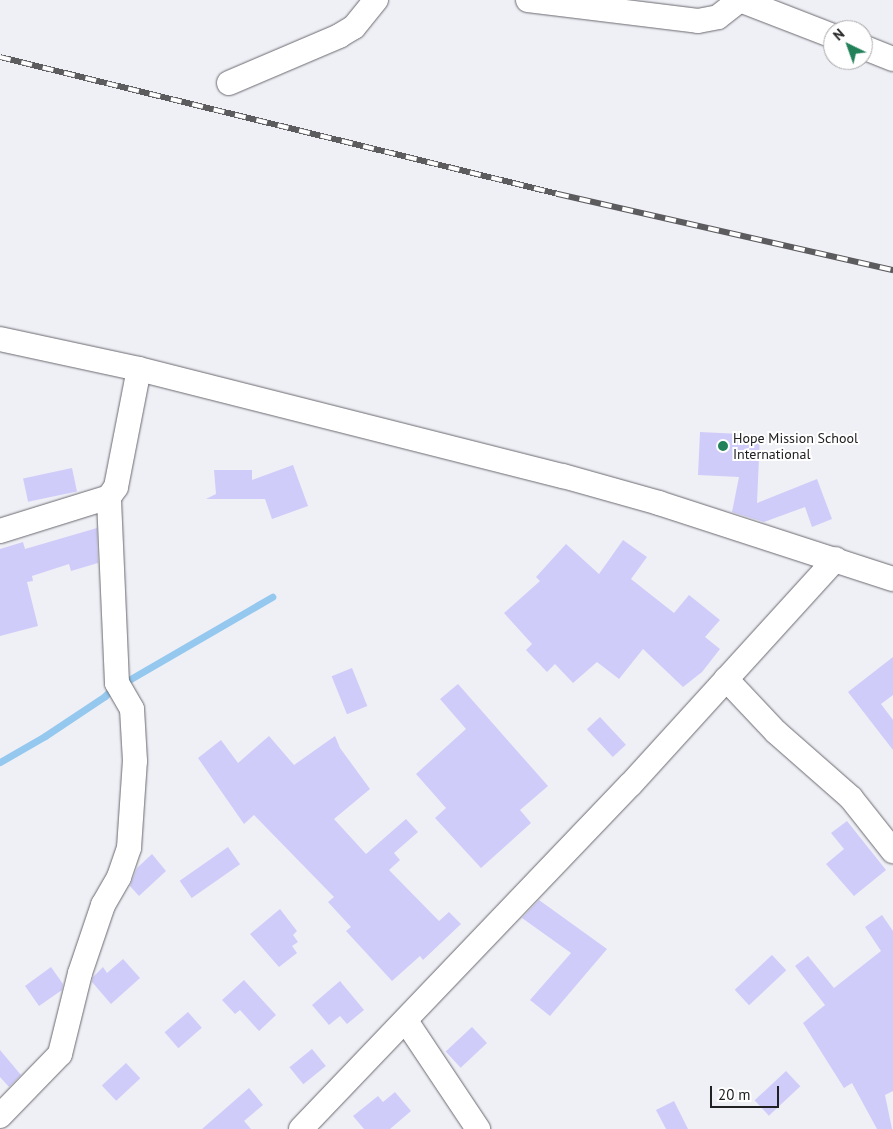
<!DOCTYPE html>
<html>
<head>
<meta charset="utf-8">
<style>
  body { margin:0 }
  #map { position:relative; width:893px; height:1129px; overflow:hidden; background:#efeff6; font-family:"PT Sans",sans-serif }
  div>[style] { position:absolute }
  .stream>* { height:7px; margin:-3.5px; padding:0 3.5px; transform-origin:3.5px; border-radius:3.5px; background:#94c8ee }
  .building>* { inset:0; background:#d0ccf9; transform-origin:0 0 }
  .roads { filter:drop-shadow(0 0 1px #69696f) drop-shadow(0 0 1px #69696f) }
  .minor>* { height:24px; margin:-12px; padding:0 12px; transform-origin:12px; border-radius:12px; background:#fff }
  .rail>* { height:5.5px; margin-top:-2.75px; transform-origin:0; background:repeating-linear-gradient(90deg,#fff 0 11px,#5c5c5f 0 22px); box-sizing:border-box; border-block:1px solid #5c5c5f }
  .dots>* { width:14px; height:14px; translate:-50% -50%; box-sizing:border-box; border:2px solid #fff; border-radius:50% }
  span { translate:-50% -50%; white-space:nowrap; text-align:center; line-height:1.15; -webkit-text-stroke:4px #fff; paint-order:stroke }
  .poi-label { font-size:14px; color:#212123 }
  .left { translate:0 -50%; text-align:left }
  .north { position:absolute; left:823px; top:20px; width:50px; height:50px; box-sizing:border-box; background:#fff; border:1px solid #a6a6a7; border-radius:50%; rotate:318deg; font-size:14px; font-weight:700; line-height:20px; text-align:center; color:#212123 }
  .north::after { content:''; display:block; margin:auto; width:18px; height:22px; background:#228159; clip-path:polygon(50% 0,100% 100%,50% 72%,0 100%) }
  .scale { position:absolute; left:710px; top:1086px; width:69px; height:22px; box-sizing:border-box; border:2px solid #212123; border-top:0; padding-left:6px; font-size:15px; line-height:18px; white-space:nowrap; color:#212123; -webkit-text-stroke:4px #fff; paint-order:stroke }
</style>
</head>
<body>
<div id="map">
  <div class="stream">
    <div style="left:0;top:762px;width:52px;rotate:-30deg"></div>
    <div style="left:45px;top:736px;width:72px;rotate:-33.7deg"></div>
    <div style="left:105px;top:696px;width:18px;rotate:-47deg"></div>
    <div style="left:117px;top:683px;width:10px;rotate:-11deg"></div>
    <div style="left:127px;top:681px;width:168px;rotate:-30.1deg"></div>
  </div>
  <div class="building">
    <div style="clip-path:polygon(700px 432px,760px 435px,757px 503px,817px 479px,832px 519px,812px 527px,805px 507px,764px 522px,732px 512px,739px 477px,698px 475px)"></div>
    <div style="clip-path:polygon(293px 465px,308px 506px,272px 519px,265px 499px,206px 499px,216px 494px,214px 470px,252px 470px,252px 480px)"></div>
    <div style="left:72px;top:468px;width:24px;height:50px;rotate:78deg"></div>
    <div style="clip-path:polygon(97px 528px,98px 563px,71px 571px,69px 564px,32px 576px,33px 581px,27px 582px,38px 626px,0 636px,0 549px,23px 542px,25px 549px)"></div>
    <div style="clip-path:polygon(623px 540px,647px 557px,631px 579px,674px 613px,689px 595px,720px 620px,705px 637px,720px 649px,702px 672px,683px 687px,643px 649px,619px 679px,597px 662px,573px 683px,555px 664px,547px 672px,526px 650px,532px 644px,504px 613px,540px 581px,536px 577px,566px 544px,599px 574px)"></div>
    <div style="clip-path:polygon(893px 657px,893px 695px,881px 704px,893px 720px,893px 750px,848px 692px)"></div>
    <div style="left:352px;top:668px;width:41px;height:22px;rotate:68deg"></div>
    <div style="clip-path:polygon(458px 684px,548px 786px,520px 810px,531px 823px,481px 868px,435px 818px,446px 808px,416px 774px,466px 729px,440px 699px)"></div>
    <div style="left:600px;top:717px;width:38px;height:18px;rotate:47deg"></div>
    <div style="clip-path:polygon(269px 736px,294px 765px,335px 736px,340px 748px,370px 789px,334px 819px,366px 854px,406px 819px,418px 832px,394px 853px,400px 860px,389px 870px,439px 921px,449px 912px,461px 924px,423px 960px,420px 956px,392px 981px,346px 931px,351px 927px,328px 902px,334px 897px,254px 815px,244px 824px,198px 758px,221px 740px,238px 763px)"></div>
    <div style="clip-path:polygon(847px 821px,886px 870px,854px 896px,826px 864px,844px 849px,831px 833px)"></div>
    <div style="left:228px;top:847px;width:21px;height:59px;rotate:55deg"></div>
    <div style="clip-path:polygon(152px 854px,166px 871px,139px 896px,130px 886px,137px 868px)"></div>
    <div style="clip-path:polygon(539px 900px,607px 949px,550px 1016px,530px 1000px,571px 953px,522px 918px)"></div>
    <div style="clip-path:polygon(280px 909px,297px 931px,293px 935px,298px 942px,292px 946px,297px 953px,279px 967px,250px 934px)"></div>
    <div style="clip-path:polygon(882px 915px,893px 931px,893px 1091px,885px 1095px,892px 1129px,877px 1129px,852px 1083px,844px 1088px,803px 1023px,825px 1005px,795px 966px,808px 956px,834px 988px,881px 951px,865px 927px)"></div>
    <div style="left:772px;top:955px;width:21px;height:51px;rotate:47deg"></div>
    <div style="clip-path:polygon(123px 959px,140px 978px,111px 1004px,92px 982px,93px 977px,103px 967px,107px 973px)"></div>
    <div style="clip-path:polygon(51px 967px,63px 984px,62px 990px,39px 1006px,25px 986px)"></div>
    <div style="clip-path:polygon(244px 980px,276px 1015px,259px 1031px,240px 1010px,235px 1014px,222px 1000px)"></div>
    <div style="clip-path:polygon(340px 981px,364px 1010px,347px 1024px,340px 1016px,329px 1025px,312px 1005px)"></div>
    <div style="left:188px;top:1012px;width:21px;height:31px;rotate:49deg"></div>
    <div style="left:472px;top:1027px;width:22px;height:36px;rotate:47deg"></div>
    <div style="left:312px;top:1049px;width:22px;height:29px;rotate:51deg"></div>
    <div style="clip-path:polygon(0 1050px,21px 1075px,9px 1087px,0 1077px)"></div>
    <div style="left:126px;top:1063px;width:21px;height:33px;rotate:47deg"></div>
    <div style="left:786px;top:1071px;width:21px;height:43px;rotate:47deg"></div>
    <div style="clip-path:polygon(249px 1088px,263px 1105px,244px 1121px,251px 1129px,202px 1129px)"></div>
    <div style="clip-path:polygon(395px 1092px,411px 1111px,390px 1129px,364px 1129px,353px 1116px,378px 1096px,383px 1102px)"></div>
    <div style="clip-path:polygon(674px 1101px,688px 1129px,666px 1129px,656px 1110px)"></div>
  </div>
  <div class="roads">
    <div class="minor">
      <div style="left:528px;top:0;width:171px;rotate:7deg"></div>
      <div style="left:698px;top:21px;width:20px;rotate:-11deg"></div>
      <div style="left:718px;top:17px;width:28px;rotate:-38deg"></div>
      <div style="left:740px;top:0;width:100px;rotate:21.2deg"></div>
      <div style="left:863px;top:47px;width:32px;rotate:22deg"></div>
      <div style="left:229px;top:83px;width:120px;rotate:-23.1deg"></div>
      <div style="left:339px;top:36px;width:17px;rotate:-31deg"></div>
      <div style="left:354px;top:27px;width:35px;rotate:-51deg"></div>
      <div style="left:0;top:339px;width:142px;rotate:12.2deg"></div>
      <div style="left:139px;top:369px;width:437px;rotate:14.2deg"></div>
      <div style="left:563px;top:476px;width:100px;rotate:15.7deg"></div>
      <div style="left:659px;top:503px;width:246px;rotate:18deg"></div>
      <div style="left:0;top:531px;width:114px;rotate:-17.3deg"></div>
      <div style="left:109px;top:497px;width:12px;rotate:-55deg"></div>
      <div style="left:116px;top:487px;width:120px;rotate:-79deg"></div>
      <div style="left:726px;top:679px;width:73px;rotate:46.7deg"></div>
      <div style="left:776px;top:732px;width:100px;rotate:41.3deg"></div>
      <div style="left:851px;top:798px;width:68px;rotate:51.6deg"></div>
      <div style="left:406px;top:1021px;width:130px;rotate:56.3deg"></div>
      <div style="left:0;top:1116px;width:86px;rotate:-45.9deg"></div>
      <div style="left:60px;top:1054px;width:83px;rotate:-76.1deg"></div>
      <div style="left:80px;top:973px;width:72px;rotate:-71.3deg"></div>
      <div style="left:103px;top:905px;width:32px;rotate:-60deg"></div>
      <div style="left:119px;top:877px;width:31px;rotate:-71deg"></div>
      <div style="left:129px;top:848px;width:87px;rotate:-86.1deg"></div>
      <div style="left:135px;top:761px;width:52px;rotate:-93.3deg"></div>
      <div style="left:132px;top:709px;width:30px;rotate:-120deg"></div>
      <div style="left:117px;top:683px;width:186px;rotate:-92.5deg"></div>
      <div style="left:301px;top:1129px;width:477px;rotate:-46.3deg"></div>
      <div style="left:631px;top:784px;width:304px;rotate:-47.7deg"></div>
    </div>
  </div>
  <div class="rail">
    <div style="left:0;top:57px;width:575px;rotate:13.79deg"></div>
    <div style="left:558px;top:194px;width:344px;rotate:12.8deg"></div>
  </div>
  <div class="dots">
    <div style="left:723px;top:446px;background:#228159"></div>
  </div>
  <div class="poi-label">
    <span class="left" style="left:733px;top:446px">Hope Mission School<br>International</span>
  </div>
  <div class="north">N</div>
  <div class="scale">20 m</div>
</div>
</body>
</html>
